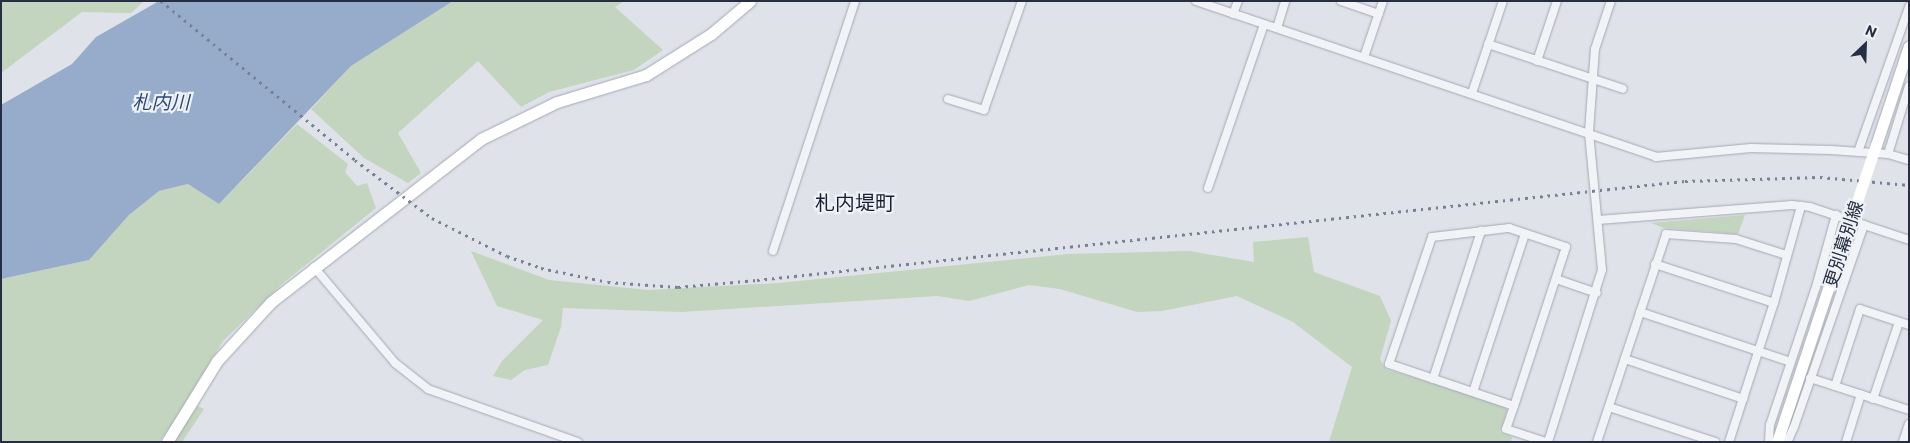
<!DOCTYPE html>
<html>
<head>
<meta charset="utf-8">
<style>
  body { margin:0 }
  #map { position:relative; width:1910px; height:443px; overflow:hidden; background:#dfe2e9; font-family:Commissioner,"Noto Sans JP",sans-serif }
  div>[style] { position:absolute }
  .green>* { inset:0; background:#c3d4bf }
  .water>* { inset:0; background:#97accb }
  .roads { filter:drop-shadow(0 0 1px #a4a8b3) drop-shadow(0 0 1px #a4a8b3) }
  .street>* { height:8px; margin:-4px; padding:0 4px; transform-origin:4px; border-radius:4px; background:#f2f3f7 }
  .secondary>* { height:11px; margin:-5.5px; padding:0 5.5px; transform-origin:5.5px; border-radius:5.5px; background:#fff }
  .rail>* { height:2.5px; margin-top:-1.25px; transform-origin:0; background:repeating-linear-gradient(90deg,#778094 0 2.5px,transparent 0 7.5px) }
  .secondary-bridge>* { height:11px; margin:-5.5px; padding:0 5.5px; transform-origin:5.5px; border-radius:5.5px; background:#fff }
  span { translate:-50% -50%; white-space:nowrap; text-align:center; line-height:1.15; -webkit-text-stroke:4.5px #eef1f6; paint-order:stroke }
  .street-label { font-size:18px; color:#272e41 }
  .water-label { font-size:19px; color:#2e4977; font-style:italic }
  .quarter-label { font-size:20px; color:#191f32 }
  .frame { position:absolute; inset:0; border:2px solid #272e41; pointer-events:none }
  .north { position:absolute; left:1840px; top:20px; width:50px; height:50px; -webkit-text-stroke:4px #eef1f6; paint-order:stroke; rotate:24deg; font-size:14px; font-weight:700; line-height:20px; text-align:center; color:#272e41 }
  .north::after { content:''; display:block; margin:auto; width:18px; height:22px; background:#272e41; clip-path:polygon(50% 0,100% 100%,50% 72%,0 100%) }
</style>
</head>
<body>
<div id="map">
  <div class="green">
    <div style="clip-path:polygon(1px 1px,144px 1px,131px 13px,82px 12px,1px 73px)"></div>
    <div style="clip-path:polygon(453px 1px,624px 1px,615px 7px,663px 50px,634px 70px,549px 92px,521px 107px,478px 61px,398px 133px,421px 173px,408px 183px,364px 158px,311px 109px,351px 66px)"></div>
    <div style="clip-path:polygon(297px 124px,348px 164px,345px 172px,357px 186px,367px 183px,376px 208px,282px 284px,223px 341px,177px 417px,159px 442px,1px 442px,1px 279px,89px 260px,129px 215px,159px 191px,188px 184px,219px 204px)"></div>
    <div style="clip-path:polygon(1745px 215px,1738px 234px,1664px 228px,1651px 223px)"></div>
    <div style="clip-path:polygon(1308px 237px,1314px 272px,1380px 296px,1391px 321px,1380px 359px,1386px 369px,1505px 406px,1507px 411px,1500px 432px,1512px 437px,1511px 442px,1329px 442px,1352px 367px,1293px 322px,1237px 296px,1162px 311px,1137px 312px,1060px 289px,1029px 285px,969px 301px,937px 296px,682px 312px,563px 308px,561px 327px,548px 365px,525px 370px,511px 380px,493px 376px,502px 361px,543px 320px,497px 306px,471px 251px,549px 280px,648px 290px,779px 283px,1068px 254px,1189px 251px,1254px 262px,1253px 242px)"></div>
    <div style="clip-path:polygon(198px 406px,204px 409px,182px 442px,172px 442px)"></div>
  </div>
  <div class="water">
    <div style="clip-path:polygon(159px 1px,453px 1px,351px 66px,219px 204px,188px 184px,159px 191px,129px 215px,89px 260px,1px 279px,1px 105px,72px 64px,96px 37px)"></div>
  </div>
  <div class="roads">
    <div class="street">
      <div style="left:1196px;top:1px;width:486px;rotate:18.7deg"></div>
      <div style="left:1656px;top:157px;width:95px;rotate:-5.4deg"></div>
      <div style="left:1751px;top:148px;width:80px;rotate:1.4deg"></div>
      <div style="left:1831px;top:150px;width:57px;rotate:4deg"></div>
      <div style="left:1888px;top:154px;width:22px;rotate:16deg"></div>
      <div style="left:1341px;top:1px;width:40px;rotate:18.9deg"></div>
      <div style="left:1233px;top:14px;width:14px;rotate:-69deg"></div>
      <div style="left:1277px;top:28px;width:28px;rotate:-73deg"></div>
      <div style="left:1488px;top:44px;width:142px;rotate:18.4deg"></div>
      <div style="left:1364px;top:57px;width:59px;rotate:-71.3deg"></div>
      <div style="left:1537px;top:61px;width:63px;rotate:-71.6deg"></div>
      <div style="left:1472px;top:93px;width:97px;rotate:-71.4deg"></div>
      <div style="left:948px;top:99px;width:38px;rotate:17deg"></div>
      <div style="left:984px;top:110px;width:115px;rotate:-70.8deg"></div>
      <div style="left:1858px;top:152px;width:154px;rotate:-70.6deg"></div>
      <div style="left:1888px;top:154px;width:71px;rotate:-72.8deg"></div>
      <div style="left:1208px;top:188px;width:173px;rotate:-71.1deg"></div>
      <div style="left:1598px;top:220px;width:195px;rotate:-4.4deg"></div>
      <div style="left:1792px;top:205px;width:18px;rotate:6deg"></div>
      <div style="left:1810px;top:207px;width:104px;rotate:18.4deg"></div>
      <div style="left:773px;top:251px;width:263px;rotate:-71.8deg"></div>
      <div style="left:1655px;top:264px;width:125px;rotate:18.1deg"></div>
      <div style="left:314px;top:267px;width:126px;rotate:49.8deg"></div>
      <div style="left:395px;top:363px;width:42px;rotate:38.2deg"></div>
      <div style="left:428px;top:389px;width:159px;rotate:19.5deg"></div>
      <div style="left:1556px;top:279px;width:43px;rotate:18.9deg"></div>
      <div style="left:1640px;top:312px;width:159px;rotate:18.3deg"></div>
      <div style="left:1625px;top:359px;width:125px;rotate:18.7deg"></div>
      <div style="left:1810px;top:378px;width:104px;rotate:17.9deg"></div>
      <div style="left:1433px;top:379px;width:156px;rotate:-72deg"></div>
      <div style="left:1835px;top:386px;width:81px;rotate:-72deg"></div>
      <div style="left:1860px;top:309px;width:52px;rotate:18.1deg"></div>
      <div style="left:1473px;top:392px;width:166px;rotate:-71.8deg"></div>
      <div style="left:1873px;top:399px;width:81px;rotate:-71.3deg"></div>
      <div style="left:1514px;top:406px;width:132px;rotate:-161.4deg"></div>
      <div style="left:1389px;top:364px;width:134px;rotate:-71.3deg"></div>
      <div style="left:1432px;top:237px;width:78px;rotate:-6.7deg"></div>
      <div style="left:1509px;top:228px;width:60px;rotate:18.4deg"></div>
      <div style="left:1566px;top:247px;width:167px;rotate:108.1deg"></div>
      <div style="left:1514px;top:406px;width:24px;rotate:109deg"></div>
      <div style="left:1506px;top:429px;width:42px;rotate:18deg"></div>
      <div style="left:1609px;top:407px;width:112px;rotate:18.3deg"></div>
      <div style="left:1548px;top:442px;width:180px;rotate:-72.6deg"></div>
      <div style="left:1602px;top:270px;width:139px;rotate:-95.4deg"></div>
      <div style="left:1589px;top:132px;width:83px;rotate:-85.9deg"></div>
      <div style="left:1595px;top:49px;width:51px;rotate:-71.6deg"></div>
      <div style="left:1597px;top:442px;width:219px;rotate:-71.6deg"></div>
      <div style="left:1666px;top:234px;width:70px;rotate:4.1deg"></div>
      <div style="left:1736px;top:239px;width:52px;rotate:17.7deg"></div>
      <div style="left:1729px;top:442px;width:146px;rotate:-72.1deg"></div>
      <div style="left:1774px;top:303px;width:101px;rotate:-74.4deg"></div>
      <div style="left:1769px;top:442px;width:17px;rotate:-87deg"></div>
      <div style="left:1770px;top:425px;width:145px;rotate:-71.6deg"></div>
      <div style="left:1816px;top:287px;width:75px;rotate:-74.5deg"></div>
      <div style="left:1782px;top:442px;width:8px;rotate:-30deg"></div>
      <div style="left:1789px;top:438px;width:12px;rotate:-66deg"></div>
      <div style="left:1794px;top:427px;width:214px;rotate:-70.9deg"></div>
      <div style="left:1846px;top:442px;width:50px;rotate:-72.6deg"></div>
      <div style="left:1903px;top:442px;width:19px;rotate:-72deg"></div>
    </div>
    <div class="secondary">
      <div style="left:1876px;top:145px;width:104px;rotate:-71.6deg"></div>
      <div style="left:167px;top:442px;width:95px;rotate:-58.3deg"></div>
      <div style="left:217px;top:361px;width:80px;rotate:-47.5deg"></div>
      <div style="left:271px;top:302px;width:266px;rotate:-37.8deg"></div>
      <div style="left:481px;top:139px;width:85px;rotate:-26deg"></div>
      <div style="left:557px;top:102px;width:93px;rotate:-16.9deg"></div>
      <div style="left:646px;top:75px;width:77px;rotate:-32.2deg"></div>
      <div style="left:711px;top:34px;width:51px;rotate:-40.2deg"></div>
      <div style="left:1777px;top:442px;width:225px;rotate:-71.6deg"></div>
    </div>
  </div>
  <div class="rail">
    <div style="left:161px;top:1px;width:251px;rotate:39.3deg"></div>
    <div style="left:355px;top:160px;width:96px;rotate:37deg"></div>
    <div style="left:432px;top:218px;width:84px;rotate:26.9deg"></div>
    <div style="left:507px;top:256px;width:36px;rotate:19deg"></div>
    <div style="left:541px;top:268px;width:68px;rotate:11.8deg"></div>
    <div style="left:608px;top:282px;width:70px;rotate:4.1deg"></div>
    <div style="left:678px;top:287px;width:79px;rotate:-5.1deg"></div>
    <div style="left:757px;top:280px;width:933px;rotate:-6.09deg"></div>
    <div style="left:1685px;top:181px;width:135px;rotate:-1.7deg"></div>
    <div style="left:1820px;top:177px;width:89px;rotate:5.1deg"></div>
  </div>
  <div class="secondary-bridge">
    <div style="left:1848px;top:228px;width:88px;rotate:-71.4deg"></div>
  </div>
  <div class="street-label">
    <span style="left:1843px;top:244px;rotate:-72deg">更別幕別線</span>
  </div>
  <div class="water-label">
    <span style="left:161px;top:102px">札内川</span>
  </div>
  <div class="quarter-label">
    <span style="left:855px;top:202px">札内堤町</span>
  </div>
  <div class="frame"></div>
  <div class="north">N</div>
</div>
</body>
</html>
